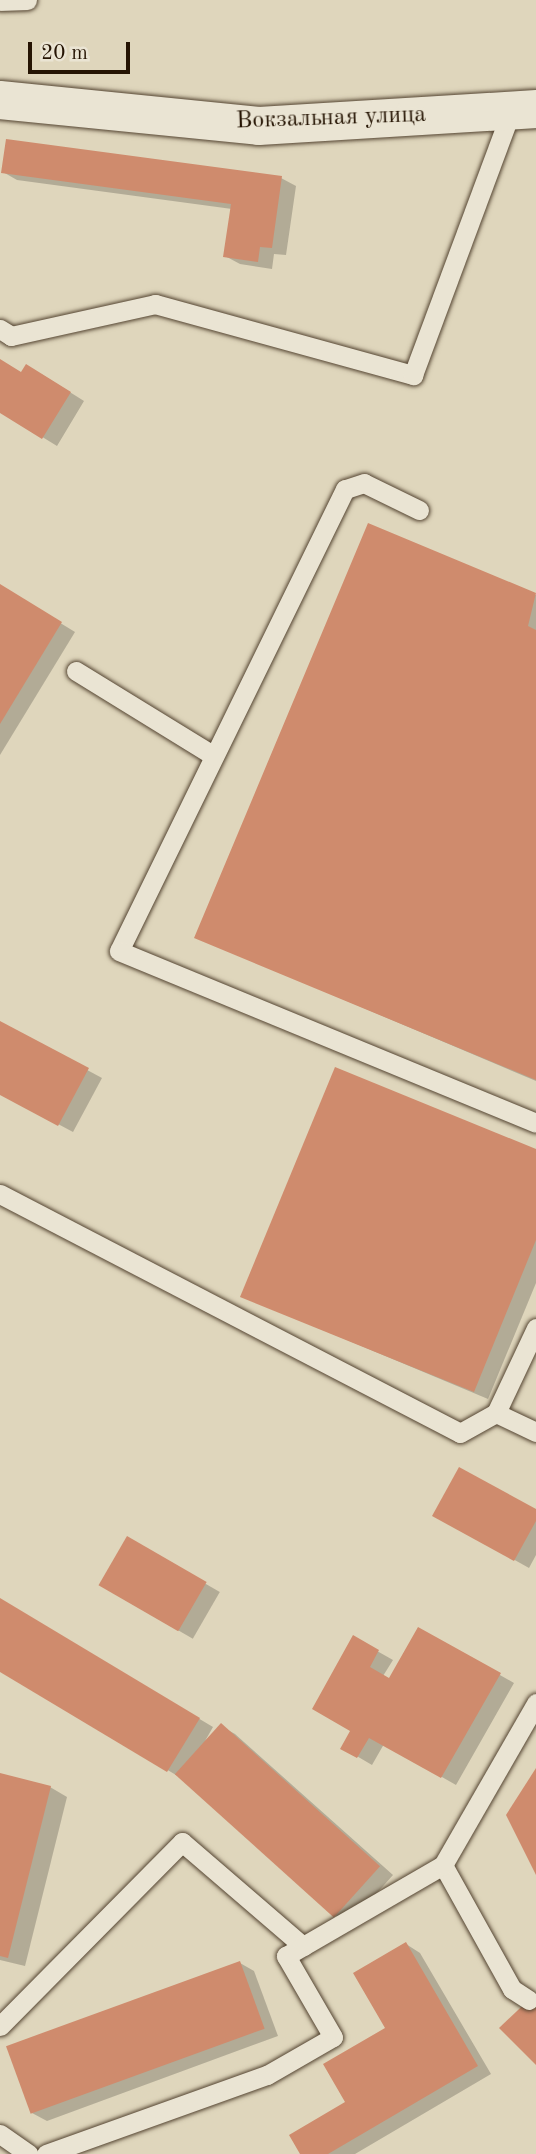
<!DOCTYPE html>
<html>
<head>
<meta charset="utf-8">
<style>
  body { margin:0 }
  #map { position:relative; width:536px; height:2154px; overflow:hidden; background:#dfd6bc; font-family:"Old Standard TT",serif }
  div>[style] { position:absolute }
  .shadow>* { inset:0; background:#0003; transform-origin:0 0 }
  .building>* { inset:0; background:#cf8b6d; transform-origin:0 0 }
  .roads { filter:drop-shadow(0 0 2px #544431) drop-shadow(0 0 2px #544431) }
  .lane>* { height:19px; margin:-9.5px; padding:0 9.5px; transform-origin:9.5px; border-radius:9.5px; background:#eae4d3 }
  .street>* { height:38px; margin:-19px; padding:0 19px; transform-origin:19px; border-radius:19px; background:#eae4d3 }
  span { translate:-50% -50%; white-space:nowrap; text-align:center; line-height:1.15; -webkit-text-stroke:6px #eae4d3; paint-order:stroke }
  .street-label { font-size:24px; color:#251403 }
  .scale { position:absolute; left:28px; top:42px; width:102px; height:32px; box-sizing:border-box; border:4px solid #251403; border-top:0; padding-left:9px; font-size:21px; line-height:24px; white-space:nowrap; color:#251403; -webkit-text-stroke:5px #eae4d3; paint-order:stroke }
</style>
</head>
<body>
<div id="map">
  <div class="shadow">
    <div style="clip-path:polygon(3px 172px,281px 178px,296px 186px,286px 255px,274px 254px,272px 269px,240px 264px,225px 256px,232px 209px,17px 180px)"></div>
    <div style="clip-path:polygon(0 360px,22px 374px,41px 374px,84px 401px,57px 446px,0 411px)"></div>
    <div style="clip-path:polygon(369px 526px,536px 595px,536px 1081px,196px 937px)"></div>
    <div style="clip-path:polygon(0 586px,75px 632px,0 755px)"></div>
    <div style="clip-path:polygon(0 1023px,102px 1078px,73px 1132px,0 1093px)"></div>
    <div style="clip-path:polygon(536px 1151px,536px 1283px,488px 1399px,242px 1296px)"></div>
    <div style="clip-path:polygon(536px 1512px,536px 1555px,529px 1568px,434px 1515px)"></div>
    <div style="left:128px;top:1539px;width:106px;height:54px;rotate:30deg"></div>
    <div style="clip-path:polygon(0 1600px,213px 1727px,205px 1741px,221px 1726px,235px 1734px,393px 1875px,349px 1924px,335px 1915px,181px 1778px,0 1670px)"></div>
    <div style="clip-path:polygon(419px 1629px,514px 1683px,456px 1785px,384px 1744px,372px 1765px,343px 1748px,353px 1730px,354px 1638px,393px 1660px,383px 1676px,390px 1680px)"></div>
    <div style="clip-path:polygon(0 1775px,50px 1787px,67px 1797px,25px 1966px,0 1960px)"></div>
    <div style="clip-path:polygon(406px 1944px,420px 1953px,491px 2074px,355px 2154px,302px 2154px,348px 2103px,388px 2029px)"></div>
    <div style="clip-path:polygon(240px 1963px,254px 1971px,278px 2036px,47px 2121px,32px 2113px)"></div>
  </div>
  <div class="building">
    <div style="clip-path:polygon(6px 139px,282px 176px,272px 248px,260px 247px,258px 262px,223px 257px,231px 204px,1px 173px)"></div>
    <div style="clip-path:polygon(0 359px,21px 372px,26px 364px,71px 392px,42px 439px,0 413px)"></div>
    <div style="clip-path:polygon(368px 523px,536px 593px,528px 626px,536px 630px,536px 1080px,194px 938px)"></div>
    <div style="clip-path:polygon(0 584px,62px 622px,0 724px)"></div>
    <div style="clip-path:polygon(0 1021px,89px 1068px,58px 1126px,0 1095px)"></div>
    <div style="clip-path:polygon(335px 1067px,536px 1149px,536px 1240px,474px 1392px,240px 1297px)"></div>
    <div style="clip-path:polygon(459px 1467px,536px 1509px,536px 1521px,514px 1561px,432px 1516px)"></div>
    <div style="left:127px;top:1536px;width:92px;height:57px;rotate:30deg"></div>
    <div style="clip-path:polygon(0 1598px,200px 1718px,167px 1772px,0 1672px)"></div>
    <div style="clip-path:polygon(418px 1627px,501px 1673px,441px 1778px,369px 1738px,357px 1758px,340px 1749px,350px 1731px,312px 1709px,353px 1635px,379px 1650px,370px 1667px,389px 1678px)"></div>
    <div style="left:221px;top:1723px;width:214px;height:69px;rotate:42deg"></div>
    <div style="clip-path:polygon(536px 1768px,536px 1875px,506px 1815px)"></div>
    <div style="clip-path:polygon(0 1773px,51px 1786px,8px 1958px,0 1956px)"></div>
    <div style="clip-path:polygon(406px 1942px,478px 2066px,328px 2154px,300px 2154px,289px 2135px,345px 2102px,323px 2064px,385px 2028px,353px 1973px)"></div>
    <div style="left:240px;top:1961px;width:72px;height:249px;rotate:70deg"></div>
    <div style="clip-path:polygon(536px 1993px,536px 2065px,499px 2028px)"></div>
  </div>
  <div class="roads">
    <div class="lane">
      <div style="left:0;top:1px;width:27px;rotate:-2deg"></div>
      <div style="left:0;top:329px;width:13px;rotate:32deg"></div>
      <div style="left:11px;top:336px;width:148px;rotate:-12.5deg"></div>
      <div style="left:155px;top:304px;width:268px;rotate:15.4deg"></div>
      <div style="left:413px;top:375px;width:282px;rotate:-69.6deg"></div>
      <div style="left:419px;top:510px;width:61px;rotate:-153.9deg"></div>
      <div style="left:364px;top:483px;width:20px;rotate:162deg"></div>
      <div style="left:345px;top:489px;width:514px;rotate:116.07deg"></div>
      <div style="left:119px;top:951px;width:451px;rotate:22.4deg"></div>
      <div style="left:76px;top:671px;width:162px;rotate:31.6deg"></div>
      <div style="left:0;top:1194px;width:518px;rotate:27.45deg"></div>
      <div style="left:460px;top:1433px;width:41px;rotate:-29.1deg"></div>
      <div style="left:536px;top:1328px;width:94px;rotate:115.2deg"></div>
      <div style="left:496px;top:1413px;width:44px;rotate:25.4deg"></div>
      <div style="left:443px;top:1865px;width:142px;rotate:60.9deg"></div>
      <div style="left:512px;top:1989px;width:20px;rotate:33deg"></div>
      <div style="left:0;top:2026px;width:259px;rotate:-45.3deg"></div>
      <div style="left:182px;top:1842px;width:160px;rotate:40.7deg"></div>
      <div style="left:0;top:2134px;width:35px;rotate:35deg"></div>
      <div style="left:46px;top:2154px;width:235px;rotate:-19.7deg"></div>
      <div style="left:267px;top:2075px;width:76px;rotate:-29.9deg"></div>
      <div style="left:333px;top:2037px;width:94px;rotate:-120.1deg"></div>
      <div style="left:286px;top:1956px;width:181px;rotate:-30.1deg"></div>
      <div style="left:443px;top:1865px;width:187px;rotate:-60.1deg"></div>
    </div>
    <div class="street">
      <div style="left:0;top:100px;width:260px;rotate:5.7deg"></div>
      <div style="left:259px;top:126px;width:278px;rotate:-3.5deg"></div>
    </div>
  </div>
  <div class="street-label">
    <span style="left:331px;top:119px;rotate:-2deg">Вокзальная улица</span>
  </div>
  <div class="scale">20 m</div>
</div>
</body>
</html>
